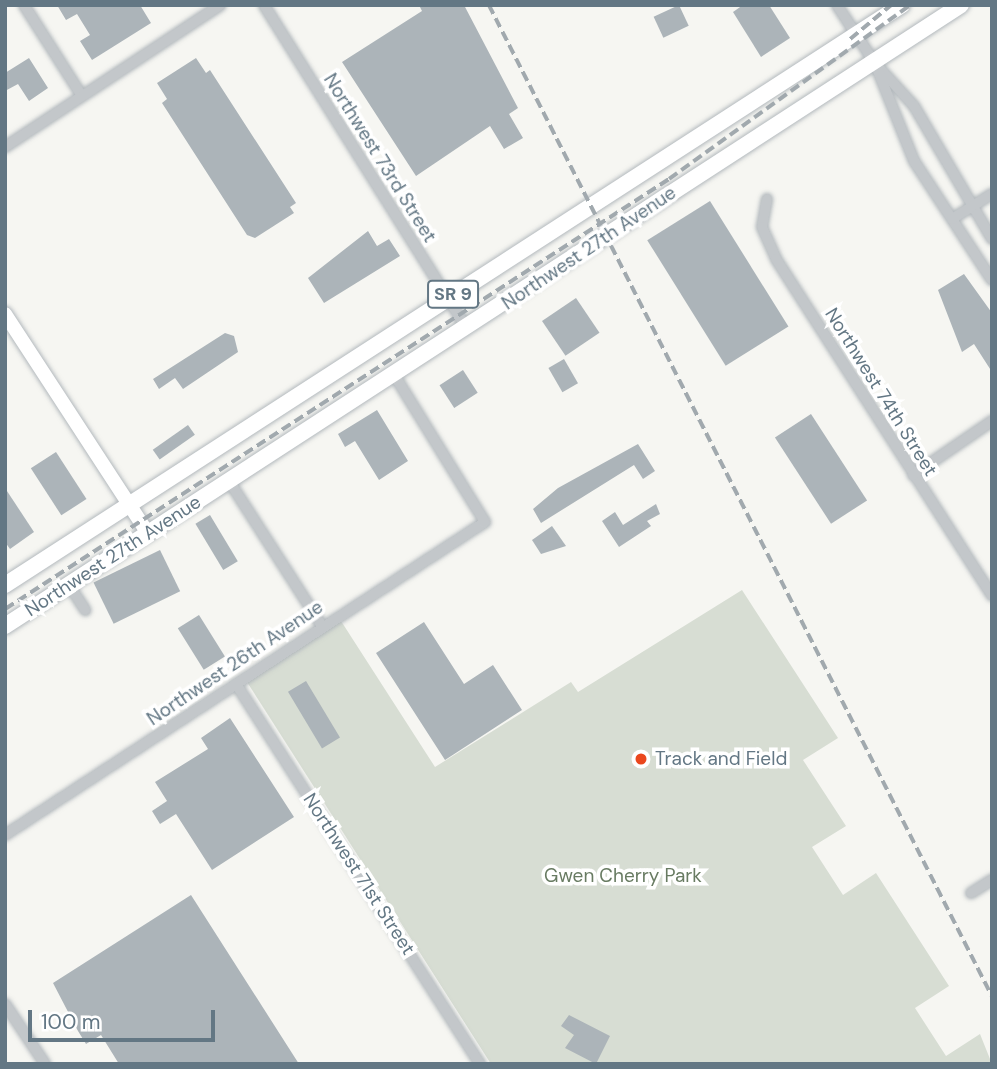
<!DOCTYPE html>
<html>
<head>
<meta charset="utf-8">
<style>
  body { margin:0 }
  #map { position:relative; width:997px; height:1069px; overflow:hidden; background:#f6f6f2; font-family:"DM Sans",sans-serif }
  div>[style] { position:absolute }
  .green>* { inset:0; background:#d7ddd3 }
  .building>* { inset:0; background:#acb4b9; transform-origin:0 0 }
  .roads { filter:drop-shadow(0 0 2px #b3b9bd) drop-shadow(0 0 2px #b3b9bd) }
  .street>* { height:10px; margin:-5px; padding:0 5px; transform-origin:5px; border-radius:5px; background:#c3c7ca }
  .secondary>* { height:14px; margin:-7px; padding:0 7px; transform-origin:7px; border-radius:7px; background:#fff }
  .primary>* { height:16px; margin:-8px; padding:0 8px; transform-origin:8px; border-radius:8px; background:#fff }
  .rail>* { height:3.5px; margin-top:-1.75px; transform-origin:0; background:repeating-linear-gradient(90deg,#a1a9ae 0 10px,transparent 0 15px) }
  .dots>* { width:19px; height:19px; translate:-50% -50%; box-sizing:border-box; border:4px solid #fff; border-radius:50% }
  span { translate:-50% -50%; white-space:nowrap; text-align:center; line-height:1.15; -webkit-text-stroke:7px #fff; paint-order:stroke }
  .shield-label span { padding:2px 5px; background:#fff; border:2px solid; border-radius:5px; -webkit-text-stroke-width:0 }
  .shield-label { font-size:18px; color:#637784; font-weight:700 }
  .street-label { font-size:19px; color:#637784 }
  .poi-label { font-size:19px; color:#637784 }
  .left { translate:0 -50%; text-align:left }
  .park-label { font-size:19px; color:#687b62 }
  .frame { position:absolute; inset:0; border:7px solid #637784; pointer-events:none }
  .scale { position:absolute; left:28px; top:1010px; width:187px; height:32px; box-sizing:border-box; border:4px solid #637784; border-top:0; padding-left:9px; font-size:21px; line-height:24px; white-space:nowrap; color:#637784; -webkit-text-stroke:5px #fff; paint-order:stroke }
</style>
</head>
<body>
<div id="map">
  <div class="green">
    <div style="clip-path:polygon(742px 590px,838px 738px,803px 760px,846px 826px,812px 847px,843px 895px,876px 873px,949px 986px,915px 1008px,946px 1056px,980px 1034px,992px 1064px,491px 1064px,247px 682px,341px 621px,435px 767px,571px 682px,578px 692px)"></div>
  </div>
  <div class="building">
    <div style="clip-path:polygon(57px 5px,140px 5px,151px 23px,92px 60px,80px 41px,90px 35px,77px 14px,66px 20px)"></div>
    <div style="clip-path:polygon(419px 5px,464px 5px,518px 108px,509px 114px,523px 138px,504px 149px,490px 126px,416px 176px,342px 62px,422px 11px)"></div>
    <div style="left:679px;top:5px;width:23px;height:28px;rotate:65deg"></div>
    <div style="clip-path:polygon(743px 5px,769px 5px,790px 38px,761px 57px,733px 12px)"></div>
    <div style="clip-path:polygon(29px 58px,48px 88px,29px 101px,18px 84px,5px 91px,5px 73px)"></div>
    <div style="clip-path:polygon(196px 58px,206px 73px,210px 70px,296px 203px,290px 207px,294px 213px,255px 238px,247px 235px,162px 103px,167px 99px,157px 83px)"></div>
    <div style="left:710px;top:201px;width:148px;height:74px;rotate:58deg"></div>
    <div style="clip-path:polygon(368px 231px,377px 246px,389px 239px,400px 256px,324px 303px,308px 278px)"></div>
    <div style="clip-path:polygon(964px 274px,992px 313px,992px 372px,974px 344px,962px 352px,938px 290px)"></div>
    <div style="left:576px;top:298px;width:42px;height:41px;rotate:56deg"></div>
    <div style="clip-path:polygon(225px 333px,234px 336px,238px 352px,183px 389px,175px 378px,159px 389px,153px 379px)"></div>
    <div style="left:564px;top:359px;width:28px;height:18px;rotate:60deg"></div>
    <div style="left:463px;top:370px;width:27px;height:28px;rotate:57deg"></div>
    <div style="clip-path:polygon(377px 410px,408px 461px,379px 480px,355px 441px,345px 447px,338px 434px)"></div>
    <div style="left:811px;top:414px;width:103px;height:43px;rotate:57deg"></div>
    <div style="left:188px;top:425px;width:12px;height:43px;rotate:55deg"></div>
    <div style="clip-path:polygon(638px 444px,655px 471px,643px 479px,634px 465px,541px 523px,533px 509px,558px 488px)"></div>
    <div style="left:56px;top:452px;width:56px;height:30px;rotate:57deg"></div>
    <div style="clip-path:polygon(5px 488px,34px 532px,10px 549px,5px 542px)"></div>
    <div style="clip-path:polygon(656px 504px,660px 514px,647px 521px,651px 526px,619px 547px,602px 521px,615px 512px,623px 525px)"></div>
    <div style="left:210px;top:515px;width:54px;height:17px;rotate:59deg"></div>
    <div style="clip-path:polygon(552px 526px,566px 546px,541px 554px,532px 540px)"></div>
    <div style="left:160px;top:550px;width:46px;height:74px;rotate:64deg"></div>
    <div style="left:199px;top:615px;width:49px;height:25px;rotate:58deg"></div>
    <div style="clip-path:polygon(424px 622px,464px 684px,493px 665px,522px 710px,445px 760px,376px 653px)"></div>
    <div style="left:306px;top:681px;width:66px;height:21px;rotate:59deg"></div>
    <div style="clip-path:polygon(230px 718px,294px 817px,212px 870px,176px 814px,160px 824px,152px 811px,167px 801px,155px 782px,208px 749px,201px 738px)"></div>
    <div style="clip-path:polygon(191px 895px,299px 1064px,119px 1064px,101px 1035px,86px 1044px,78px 1031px,53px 983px)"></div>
    <div style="clip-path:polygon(569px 1015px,610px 1036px,596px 1064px,565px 1048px,574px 1035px,561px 1026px)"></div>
  </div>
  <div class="roads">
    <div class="street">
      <div style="left:24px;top:5px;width:108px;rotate:57.5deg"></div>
      <div style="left:264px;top:5px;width:381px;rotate:57.9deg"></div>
      <div style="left:837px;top:5px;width:68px;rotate:57deg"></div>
      <div style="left:874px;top:62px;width:59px;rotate:47.7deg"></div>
      <div style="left:914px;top:106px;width:154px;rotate:59.6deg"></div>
      <div style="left:876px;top:66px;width:102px;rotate:68.2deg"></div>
      <div style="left:914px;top:161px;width:142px;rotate:56.8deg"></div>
      <div style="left:5px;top:147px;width:258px;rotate:-33.4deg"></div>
      <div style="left:767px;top:199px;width:28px;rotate:100deg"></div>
      <div style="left:762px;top:227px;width:35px;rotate:66deg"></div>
      <div style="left:776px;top:259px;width:400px;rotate:57.3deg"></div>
      <div style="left:952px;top:219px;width:47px;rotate:-32deg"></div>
      <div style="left:913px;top:475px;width:96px;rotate:-34.4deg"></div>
      <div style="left:229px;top:481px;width:172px;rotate:57.3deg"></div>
      <div style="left:69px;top:585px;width:30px;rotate:57deg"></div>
      <div style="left:236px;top:684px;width:452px;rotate:57.3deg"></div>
      <div style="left:5px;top:835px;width:573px;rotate:-33.11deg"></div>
      <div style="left:485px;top:522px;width:172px;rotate:-121.7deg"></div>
      <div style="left:971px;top:893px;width:25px;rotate:-32deg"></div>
      <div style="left:5px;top:1004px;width:72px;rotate:56.3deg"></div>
    </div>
    <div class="secondary">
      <div style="left:5px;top:314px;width:260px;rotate:56.9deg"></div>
    </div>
    <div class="primary">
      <div style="left:5px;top:585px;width:1068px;rotate:-32.89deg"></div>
      <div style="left:5px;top:626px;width:1140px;rotate:-33.01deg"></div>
    </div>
  </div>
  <div class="rail">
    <div style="left:489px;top:5px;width:1111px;rotate:63.09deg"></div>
    <div style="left:850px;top:39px;width:53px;rotate:-39.7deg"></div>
    <div style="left:5px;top:609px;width:791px;rotate:-32.93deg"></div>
    <div style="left:669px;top:179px;width:297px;rotate:-35.8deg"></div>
  </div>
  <div class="dots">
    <div style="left:641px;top:759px;background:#ea471d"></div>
  </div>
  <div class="shield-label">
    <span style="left:453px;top:294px">SR 9</span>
  </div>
  <div class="street-label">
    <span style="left:380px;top:158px;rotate:58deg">Northwest 73rd Street</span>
    <span style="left:589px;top:248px;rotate:-34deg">Northwest 27th Avenue</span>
    <span style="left:881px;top:392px;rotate:58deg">Northwest 74th Street</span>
    <span style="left:113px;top:556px;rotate:-33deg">Northwest 27th Avenue</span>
    <span style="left:235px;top:663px;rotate:-34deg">Northwest 26th Avenue</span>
    <span style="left:359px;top:874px;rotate:57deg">Northwest 71st Street</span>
  </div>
  <div class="poi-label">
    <span class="left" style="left:655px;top:759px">Track and Field</span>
  </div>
  <div class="park-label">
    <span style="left:623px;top:876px">Gwen Cherry Park</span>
  </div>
  <div class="frame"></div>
  <div class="scale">100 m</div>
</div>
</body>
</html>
